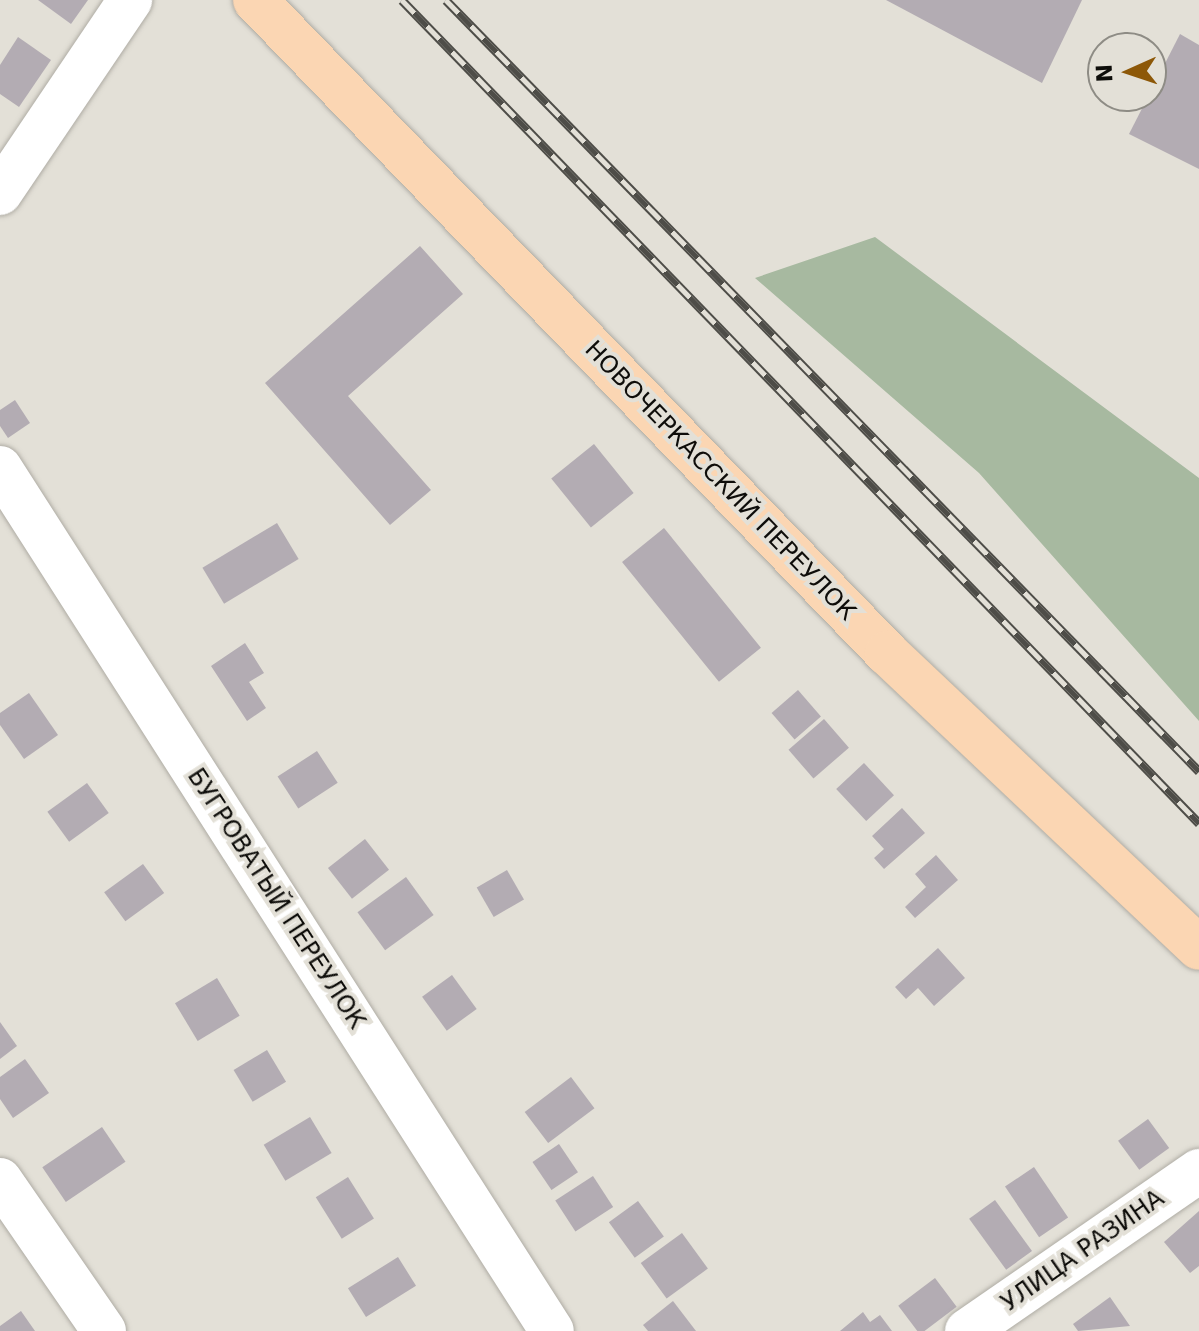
<!DOCTYPE html>
<html>
<head>
<meta charset="utf-8">
<style>
  body { margin:0 }
  #map { position:relative; width:1199px; height:1331px; overflow:hidden; background:#e3e0d7; font-family:"DejaVu Sans",sans-serif }
  div>[style] { position:absolute }
  .forest>* { inset:0; background:#a7b9a0 }
  .building>* { inset:0; background:#b3acb3; transform-origin:0 0 }
  .roads { filter:drop-shadow(0 0 2px #afaca4) drop-shadow(0 0 2px #afaca4) }
  .minor>* { height:44px; margin:-22px; padding:0 22px; transform-origin:22px; border-radius:22px; background:#fff }
  .major>* { height:44px; margin:-22px; padding:0 22px; transform-origin:22px; border-radius:22px; background:#fbd6b3 }
  .rail>* { height:9px; margin-top:-4.5px; transform-origin:0; background:repeating-linear-gradient(90deg,#e3e0d7 0 18px,#4e4d48 0 36px); box-sizing:border-box; border-block:2px solid #4e4d48 }
  span { translate:-50% -50%; white-space:nowrap; text-align:center; line-height:1.15; -webkit-text-stroke:8px #e3e0d7; paint-order:stroke }
  .street-label { font-size:24px; color:#0e0d0a }
  .north { position:absolute; left:1087px; top:32px; width:80px; height:80px; box-sizing:border-box; background:#e3e0d7; border:2px solid #8e8c85; border-radius:50%; rotate:267deg; font-size:22px; font-weight:700; line-height:32px; text-align:center; color:#0e0d0a }
  .north::after { content:''; display:block; margin:auto; width:28px; height:36px; background:#8d5808; clip-path:polygon(50% 0,100% 100%,50% 72%,0 100%) }
</style>
</head>
<body>
<div id="map">
  <div class="forest">
    <div style="clip-path:polygon(875px 237px,1199px 478px,1199px 721px,979px 473px,755px 278px)"></div>
  </div>
  <div class="building">
    <div style="clip-path:polygon(38px 0,88px 0,71px 24px)"></div>
    <div style="clip-path:polygon(886px 0,1082px 0,1042px 83px)"></div>
    <div style="clip-path:polygon(1180px 34px,1199px 45px,1199px 169px,1129px 134px)"></div>
    <div style="clip-path:polygon(18px 37px,51px 60px,19px 107px,0 94px,0 65px)"></div>
    <div style="clip-path:polygon(420px 246px,463px 294px,348px 396px,431px 490px,390px 525px,265px 383px)"></div>
    <div style="clip-path:polygon(15px 400px,30px 423px,8px 438px,0 426px,0 410px)"></div>
    <div style="left:594px;top:444px;width:63px;height:55px;rotate:51deg"></div>
    <div style="left:277px;top:523px;width:42px;height:87px;rotate:59deg"></div>
    <div style="left:664px;top:528px;width:154px;height:54px;rotate:51deg"></div>
    <div style="clip-path:polygon(245px 643px,264px 673px,249px 682px,266px 708px,247px 721px,211px 666px)"></div>
    <div style="left:798px;top:690px;width:35px;height:35px;rotate:49deg"></div>
    <div style="clip-path:polygon(29px 693px,58px 735px,24px 759px,0 725px,0 713px)"></div>
    <div style="left:824px;top:719px;width:38px;height:47px;rotate:49deg"></div>
    <div style="left:317px;top:751px;width:38px;height:47px;rotate:57deg"></div>
    <div style="left:864px;top:763px;width:44px;height:38px;rotate:47deg"></div>
    <div style="left:87px;top:783px;width:37px;height:49px;rotate:54deg"></div>
    <div style="clip-path:polygon(902px 808px,925px 833px,884px 869px,874px 858px,884px 849px,872px 836px)"></div>
    <div style="left:365px;top:839px;width:39px;height:47px;rotate:52deg"></div>
    <div style="clip-path:polygon(936px 855px,958px 880px,915px 918px,905px 907px,926px 887px,915px 874px)"></div>
    <div style="left:143px;top:864px;width:36px;height:48px;rotate:54deg"></div>
    <div style="left:507px;top:870px;width:34px;height:35px;rotate:60deg"></div>
    <div style="left:406px;top:877px;width:47px;height:60px;rotate:54deg"></div>
    <div style="clip-path:polygon(938px 948px,965px 978px,934px 1006px,918px 988px,906px 999px,895px 987px)"></div>
    <div style="left:452px;top:975px;width:42px;height:37px;rotate:54deg"></div>
    <div style="left:217px;top:978px;width:44px;height:49px;rotate:59deg"></div>
    <div style="clip-path:polygon(0 1022px,17px 1046px,0 1059px)"></div>
    <div style="left:267px;top:1050px;width:37px;height:39px;rotate:59deg"></div>
    <div style="clip-path:polygon(25px 1059px,49px 1093px,13px 1118px,0 1099px,0 1077px)"></div>
    <div style="left:571px;top:1077px;width:39px;height:58px;rotate:53deg"></div>
    <div style="left:310px;top:1117px;width:42px;height:54px;rotate:59deg"></div>
    <div style="left:1148px;top:1119px;width:36px;height:37px;rotate:54deg"></div>
    <div style="left:102px;top:1127px;width:42px;height:72px;rotate:56deg"></div>
    <div style="left:559px;top:1144px;width:34px;height:32px;rotate:56deg"></div>
    <div style="left:1034px;top:1167px;width:61px;height:35px;rotate:56deg"></div>
    <div style="left:593px;top:1176px;width:37px;height:45px;rotate:57deg"></div>
    <div style="left:348px;top:1177px;width:49px;height:38px;rotate:58deg"></div>
    <div style="left:995px;top:1200px;width:63px;height:32px;rotate:54deg"></div>
    <div style="left:638px;top:1201px;width:44px;height:36px;rotate:54deg"></div>
    <div style="clip-path:polygon(1199px 1211px,1199px 1266px,1190px 1273px,1164px 1242px)"></div>
    <div style="left:682px;top:1233px;width:44px;height:51px;rotate:54deg"></div>
    <div style="left:398px;top:1257px;width:34px;height:59px;rotate:58deg"></div>
    <div style="left:935px;top:1278px;width:36px;height:46px;rotate:53deg"></div>
    <div style="clip-path:polygon(1110px 1297px,1130px 1326px,1078px 1331px,1073px 1324px)"></div>
    <div style="clip-path:polygon(673px 1301px,696px 1331px,648px 1331px,643px 1325px)"></div>
    <div style="clip-path:polygon(21px 1311px,35px 1331px,0 1331px,0 1326px)"></div>
    <div style="clip-path:polygon(863px 1312px,870px 1322px,880px 1315px,892px 1331px,840px 1331px)"></div>
  </div>
  <div class="roads">
    <div class="minor">
      <div style="left:0;top:193px;width:233px;rotate:-56deg"></div>
      <div style="left:0;top:468px;width:1024px;rotate:57.4deg"></div>
      <div style="left:0;top:1180px;width:183px;rotate:55.4deg"></div>
      <div style="left:967px;top:1331px;width:282px;rotate:-34.6deg"></div>
    </div>
    <div class="major">
      <div style="left:255px;top:0;width:909px;rotate:45.94deg"></div>
      <div style="left:887px;top:653px;width:429px;rotate:43.4deg"></div>
    </div>
  </div>
  <div class="rail">
    <div style="left:402px;top:0;width:1146px;rotate:45.92deg"></div>
    <div style="left:446px;top:0;width:1078px;rotate:45.68deg"></div>
  </div>
  <div class="street-label">
    <span style="left:720px;top:481px;rotate:46deg">НОВОЧЕРКАССКИЙ ПЕРЕУЛОК</span>
    <span style="left:276px;top:899px;rotate:57deg">БУГРОВАТЫЙ ПЕРЕУЛОК</span>
    <span style="left:1083px;top:1251px;rotate:-35deg">УЛИЦА РАЗИНА</span>
  </div>
  <div class="north">N</div>
</div>
</body>
</html>
